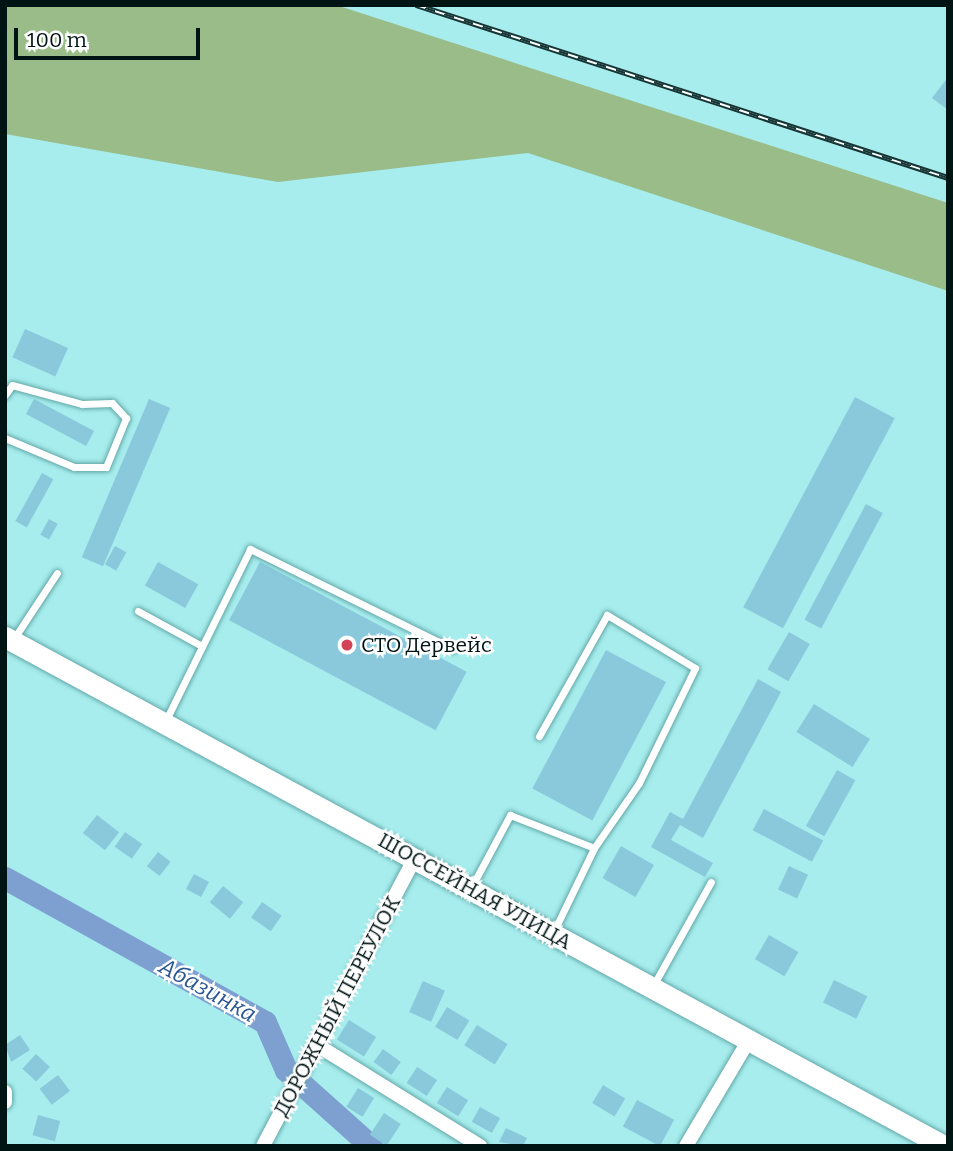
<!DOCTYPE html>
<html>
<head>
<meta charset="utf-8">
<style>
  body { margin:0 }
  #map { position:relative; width:953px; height:1151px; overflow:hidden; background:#a7eded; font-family:Bitter,serif }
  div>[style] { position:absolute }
  .forest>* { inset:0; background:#99bc89 }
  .river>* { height:23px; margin:-11.5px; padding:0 11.5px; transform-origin:11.5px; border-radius:11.5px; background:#7da0d0 }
  .building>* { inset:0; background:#89c9db; transform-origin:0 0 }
  .roads { filter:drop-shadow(0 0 2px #63a7a8) drop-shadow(0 0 2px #63a7a8) }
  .service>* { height:7px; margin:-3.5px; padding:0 3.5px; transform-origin:3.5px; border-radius:3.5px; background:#fff }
  .minor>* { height:14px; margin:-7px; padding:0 7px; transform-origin:7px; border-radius:7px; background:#fff }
  .secondary>* { height:21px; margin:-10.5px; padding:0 10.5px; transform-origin:10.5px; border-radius:10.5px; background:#fff }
  .rail>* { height:6px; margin-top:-3px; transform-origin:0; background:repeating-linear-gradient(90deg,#fff 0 10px,#193434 0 20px); box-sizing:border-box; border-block:2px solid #193434 }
  .dots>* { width:19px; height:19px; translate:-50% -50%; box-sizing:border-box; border:4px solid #fff; border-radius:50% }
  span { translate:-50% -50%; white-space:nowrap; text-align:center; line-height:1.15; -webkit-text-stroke:5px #fff; paint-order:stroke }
  .poi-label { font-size:21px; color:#001414 }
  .left { translate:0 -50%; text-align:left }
  .street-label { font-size:21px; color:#001414 }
  .water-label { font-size:23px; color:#2a5793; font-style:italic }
  .frame { position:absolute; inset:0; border:7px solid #001414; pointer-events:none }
  .scale { position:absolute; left:14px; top:28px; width:186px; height:32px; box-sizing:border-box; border:4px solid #001414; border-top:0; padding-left:9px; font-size:21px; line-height:24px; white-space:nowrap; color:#001414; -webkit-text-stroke:5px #fff; paint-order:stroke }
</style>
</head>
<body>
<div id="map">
  <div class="forest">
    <div style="clip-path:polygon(5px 5px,336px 5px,948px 203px,948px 291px,528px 153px,278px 182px,5px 134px)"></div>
  </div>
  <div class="river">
    <div style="left:5px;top:878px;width:297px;rotate:29deg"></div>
    <div style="left:265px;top:1022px;width:52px;rotate:66.4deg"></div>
    <div style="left:286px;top:1070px;width:114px;rotate:41.8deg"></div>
  </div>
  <div class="building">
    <div style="clip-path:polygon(948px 77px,948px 110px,932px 98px)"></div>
    <div style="left:25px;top:329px;width:47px;height:31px;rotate:24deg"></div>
    <div style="left:855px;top:397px;width:45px;height:238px;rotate:28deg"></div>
    <div style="left:34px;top:399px;width:68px;height:17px;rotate:28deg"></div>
    <div style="left:149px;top:399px;width:23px;height:172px;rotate:23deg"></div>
    <div style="left:42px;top:473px;width:13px;height:55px;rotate:29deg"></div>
    <div style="left:866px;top:504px;width:19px;height:131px;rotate:28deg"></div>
    <div style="left:49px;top:519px;width:10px;height:18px;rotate:29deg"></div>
    <div style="left:115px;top:546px;width:13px;height:21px;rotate:29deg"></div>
    <div style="left:158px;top:562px;width:46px;height:27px;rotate:29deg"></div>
    <div style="left:260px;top:562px;width:234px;height:66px;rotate:28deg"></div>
    <div style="left:789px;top:632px;width:24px;height:43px;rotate:30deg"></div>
    <div style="left:606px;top:650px;width:68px;height:157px;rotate:28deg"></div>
    <div style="clip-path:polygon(758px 679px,781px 692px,703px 838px,680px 825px,671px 840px,713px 863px,705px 877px,651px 847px,670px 812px,683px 819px)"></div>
    <div style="left:814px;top:704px;width:66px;height:33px;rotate:32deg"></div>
    <div style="left:837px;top:770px;width:21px;height:64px;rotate:29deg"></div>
    <div style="left:764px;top:809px;width:67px;height:24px;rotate:28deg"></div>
    <div style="left:97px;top:815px;width:28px;height:23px;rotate:38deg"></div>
    <div style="left:125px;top:832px;width:21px;height:18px;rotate:35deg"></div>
    <div style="left:621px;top:846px;width:38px;height:37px;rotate:30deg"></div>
    <div style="left:158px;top:852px;width:16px;height:18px;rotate:38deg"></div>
    <div style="left:789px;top:866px;width:21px;height:26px;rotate:25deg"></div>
    <div style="left:194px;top:874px;width:17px;height:17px;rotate:28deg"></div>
    <div style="left:223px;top:886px;width:26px;height:21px;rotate:39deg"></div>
    <div style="left:262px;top:902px;width:24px;height:19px;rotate:35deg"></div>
    <div style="left:769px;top:935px;width:34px;height:28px;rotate:30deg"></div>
    <div style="left:834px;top:980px;width:37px;height:25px;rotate:26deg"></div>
    <div style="left:423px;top:981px;width:24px;height:34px;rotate:24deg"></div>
    <div style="left:447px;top:1007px;width:26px;height:23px;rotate:31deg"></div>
    <div style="left:349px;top:1020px;width:32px;height:23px;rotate:32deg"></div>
    <div style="left:477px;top:1025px;width:36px;height:24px;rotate:32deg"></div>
    <div style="clip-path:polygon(20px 1035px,30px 1050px,11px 1062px,5px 1045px)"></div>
    <div style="left:383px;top:1049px;width:22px;height:16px;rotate:36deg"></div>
    <div style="left:36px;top:1054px;width:19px;height:20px;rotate:43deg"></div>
    <div style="left:417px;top:1067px;width:24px;height:19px;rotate:33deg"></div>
    <div style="left:58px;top:1075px;width:20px;height:23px;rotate:53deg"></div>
    <div style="left:603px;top:1085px;width:26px;height:21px;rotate:31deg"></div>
    <div style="left:447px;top:1087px;width:25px;height:19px;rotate:32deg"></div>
    <div style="left:358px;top:1088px;width:19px;height:22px;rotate:32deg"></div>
    <div style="left:637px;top:1100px;width:42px;height:30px;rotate:28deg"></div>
    <div style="left:480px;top:1107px;width:23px;height:17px;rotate:29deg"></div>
    <div style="left:384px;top:1113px;width:20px;height:26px;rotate:33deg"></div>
    <div style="left:38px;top:1115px;width:23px;height:21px;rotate:15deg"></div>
    <div style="clip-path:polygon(506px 1128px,527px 1138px,523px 1146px,499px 1142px)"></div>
  </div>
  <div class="roads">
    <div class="service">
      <div style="left:5px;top:395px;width:12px;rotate:-55deg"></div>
      <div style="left:12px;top:385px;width:73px;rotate:15.2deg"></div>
      <div style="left:82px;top:404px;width:30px;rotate:-2deg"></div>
      <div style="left:112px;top:403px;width:21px;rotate:47deg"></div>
      <div style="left:126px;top:418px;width:53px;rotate:112.2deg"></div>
      <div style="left:106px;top:467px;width:32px;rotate:180deg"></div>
      <div style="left:74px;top:467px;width:75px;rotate:-157.2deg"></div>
      <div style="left:138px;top:611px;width:73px;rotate:28.7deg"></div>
      <div style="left:13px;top:640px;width:80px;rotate:-56.7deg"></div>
      <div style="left:165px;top:722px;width:193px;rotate:-63.8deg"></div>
      <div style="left:250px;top:549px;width:226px;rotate:26.2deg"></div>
      <div style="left:472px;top:886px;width:81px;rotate:-61.8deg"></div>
      <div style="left:510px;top:815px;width:90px;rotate:21.4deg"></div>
      <div style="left:594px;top:848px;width:79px;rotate:-55.3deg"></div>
      <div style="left:639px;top:783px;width:128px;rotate:-64deg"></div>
      <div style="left:695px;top:668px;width:103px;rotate:-148.9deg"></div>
      <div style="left:607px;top:615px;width:139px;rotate:119.3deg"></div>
      <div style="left:553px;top:933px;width:94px;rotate:-64.2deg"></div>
      <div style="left:653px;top:986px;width:119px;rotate:-60.9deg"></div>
    </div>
    <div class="minor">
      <div style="left:317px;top:1045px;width:192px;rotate:31.8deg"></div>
      <div style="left:5px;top:1092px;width:10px;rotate:90deg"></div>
      <div style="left:263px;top:1146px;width:318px;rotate:-62.2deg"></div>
      <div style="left:686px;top:1146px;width:123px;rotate:-59.3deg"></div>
    </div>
    <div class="secondary">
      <div style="left:5px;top:637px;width:1068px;rotate:28.46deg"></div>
    </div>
  </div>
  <div class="rail">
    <div style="left:416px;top:5px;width:559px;rotate:18.01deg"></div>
  </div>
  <div class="dots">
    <div style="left:347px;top:645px;background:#d34357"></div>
  </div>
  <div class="poi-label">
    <span class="left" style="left:361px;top:645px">СТО Дервейс</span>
  </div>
  <div class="street-label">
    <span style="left:475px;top:891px;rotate:29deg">ШОССЕЙНАЯ УЛИЦА</span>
    <span style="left:337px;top:1006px;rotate:-62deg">ДОРОЖНЫЙ ПЕРЕУЛОК</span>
  </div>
  <div class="water-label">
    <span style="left:208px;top:990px;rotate:29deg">Абазинка</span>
  </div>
  <div class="frame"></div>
  <div class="scale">100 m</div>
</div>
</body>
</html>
